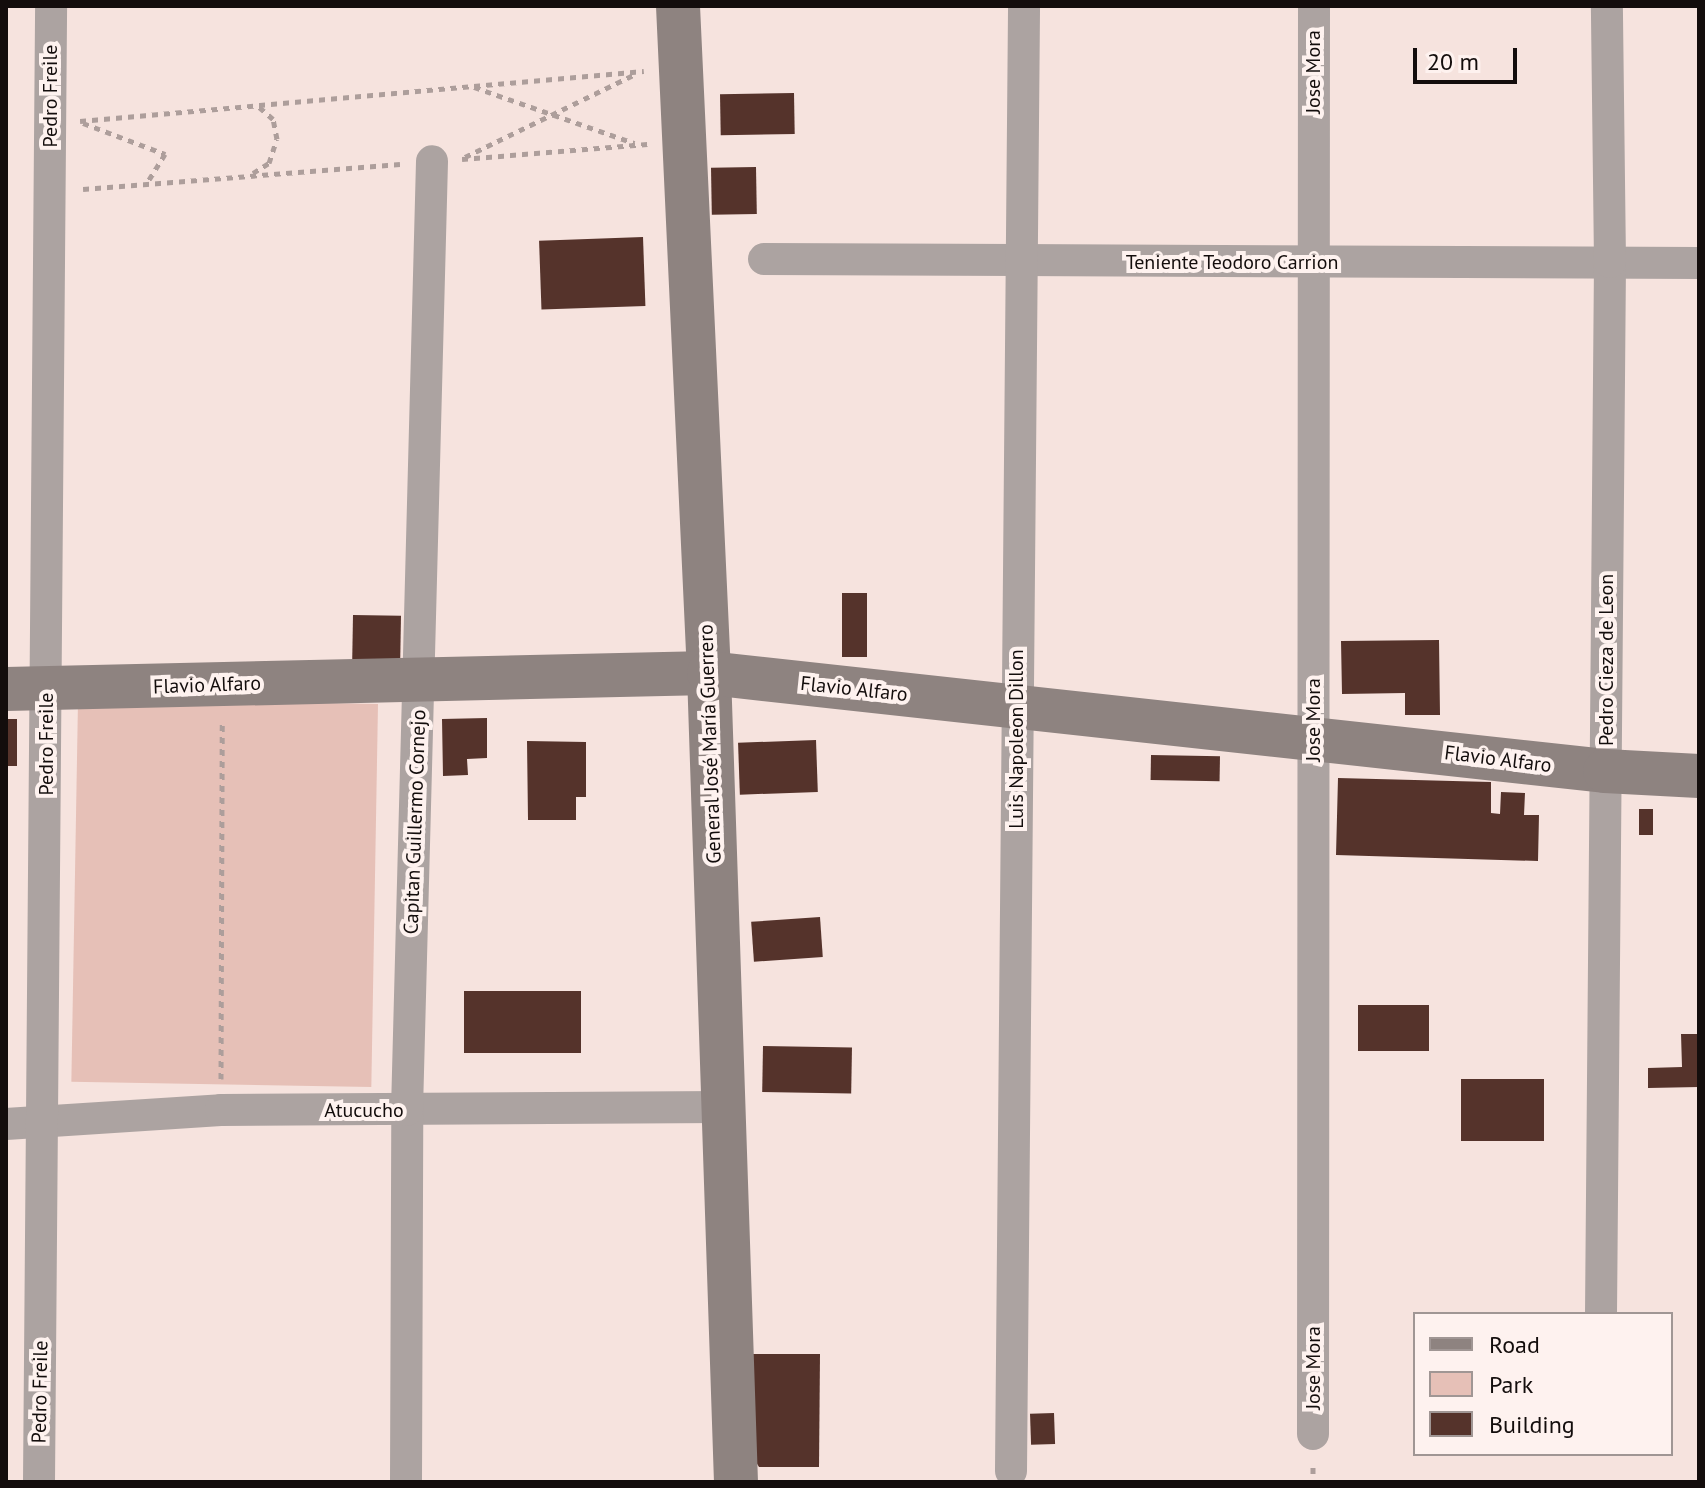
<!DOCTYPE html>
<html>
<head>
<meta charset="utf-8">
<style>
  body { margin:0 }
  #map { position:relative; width:1705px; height:1488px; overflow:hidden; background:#f6e3de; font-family:"PT Sans",sans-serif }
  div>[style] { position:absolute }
  .green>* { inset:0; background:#e6c0b7; transform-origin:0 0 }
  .building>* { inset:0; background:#55332b; transform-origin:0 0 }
  .path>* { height:5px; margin-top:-2.5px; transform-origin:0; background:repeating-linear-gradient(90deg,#ad9e9b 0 6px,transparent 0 12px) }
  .street>* { height:32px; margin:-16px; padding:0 16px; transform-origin:16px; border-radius:16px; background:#aca3a1 }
  .secondary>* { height:44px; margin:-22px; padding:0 22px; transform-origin:22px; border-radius:22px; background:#8e8380 }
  span { translate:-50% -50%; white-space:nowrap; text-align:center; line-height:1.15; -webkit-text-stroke:8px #fef2ef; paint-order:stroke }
  .street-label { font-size:20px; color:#130d0c }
  .frame { position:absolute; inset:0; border:8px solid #130d0c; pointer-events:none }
  .legend { position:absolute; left:1413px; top:1312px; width:260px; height:144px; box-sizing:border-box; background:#fef2ef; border:2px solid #a09694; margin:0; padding:10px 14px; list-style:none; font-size:24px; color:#130d0c }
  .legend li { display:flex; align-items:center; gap:16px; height:40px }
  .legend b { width:40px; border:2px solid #a09694 }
  .scale { position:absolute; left:1413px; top:48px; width:104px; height:36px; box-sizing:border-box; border:4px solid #130d0c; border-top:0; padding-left:10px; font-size:24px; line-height:28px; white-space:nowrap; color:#130d0c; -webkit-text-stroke:6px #fef2ef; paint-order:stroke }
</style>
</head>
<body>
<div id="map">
  <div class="green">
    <div style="left:378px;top:704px;width:383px;height:300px;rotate:91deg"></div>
  </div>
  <div class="building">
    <div style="left:794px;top:93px;width:41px;height:74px;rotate:89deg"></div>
    <div style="left:756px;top:167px;width:47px;height:45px;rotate:89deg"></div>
    <div style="left:643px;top:237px;width:69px;height:104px;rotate:88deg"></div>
    <div style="left:842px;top:593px;width:25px;height:64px"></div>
    <div style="left:353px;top:615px;width:48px;height:49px;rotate:1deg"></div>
    <div style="clip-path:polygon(1439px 640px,1440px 715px,1405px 715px,1405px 693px,1342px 694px,1341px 641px)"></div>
    <div style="clip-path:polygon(487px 718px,487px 758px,467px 759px,468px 775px,443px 776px,442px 719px)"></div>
    <div style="left:6px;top:719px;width:11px;height:47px"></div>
    <div style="left:816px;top:740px;width:52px;height:78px;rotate:88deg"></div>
    <div style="clip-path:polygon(527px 741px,586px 742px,586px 797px,576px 797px,576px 820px,528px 820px)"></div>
    <div style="left:1151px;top:755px;width:69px;height:25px;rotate:1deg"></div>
    <div style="clip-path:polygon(1338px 778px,1491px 782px,1491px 813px,1500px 814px,1501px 792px,1525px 793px,1524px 815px,1539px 815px,1538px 861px,1336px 855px)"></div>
    <div style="left:1639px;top:809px;width:14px;height:26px"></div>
    <div style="left:820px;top:917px;width:40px;height:69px;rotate:86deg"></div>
    <div style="left:464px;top:991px;width:117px;height:62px"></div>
    <div style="left:1358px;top:1005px;width:71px;height:46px"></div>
    <div style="clip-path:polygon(1681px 1034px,1699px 1034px,1699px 1087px,1648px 1088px,1648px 1068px,1682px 1067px)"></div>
    <div style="left:763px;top:1046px;width:89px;height:46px;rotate:1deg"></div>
    <div style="left:1461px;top:1079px;width:83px;height:62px"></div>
    <div style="clip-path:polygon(748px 1354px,820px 1354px,819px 1467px,759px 1467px,748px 1449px)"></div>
    <div style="left:1054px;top:1413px;width:31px;height:24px;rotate:88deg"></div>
  </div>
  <div class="path">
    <div style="left:474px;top:87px;width:170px;rotate:19.3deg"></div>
    <div style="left:80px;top:121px;width:566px;rotate:-5.07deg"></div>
    <div style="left:83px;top:123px;width:88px;rotate:20.7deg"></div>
    <div style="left:165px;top:154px;width:34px;rotate:122deg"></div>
    <div style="left:465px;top:157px;width:189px;rotate:-26deg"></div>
    <div style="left:462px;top:159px;width:186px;rotate:-4.6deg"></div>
    <div style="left:253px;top:173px;width:19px;rotate:-32deg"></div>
    <div style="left:269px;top:163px;width:25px;rotate:-72deg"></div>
    <div style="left:277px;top:139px;width:20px;rotate:-101deg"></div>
    <div style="left:273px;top:119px;width:20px;rotate:-139deg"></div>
    <div style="left:83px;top:189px;width:318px;rotate:-4.5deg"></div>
    <div style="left:221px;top:1079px;width:358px;rotate:-89.8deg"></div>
    <div style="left:1313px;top:1467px;width:15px;rotate:90deg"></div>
  </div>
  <div class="street">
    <div style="left:764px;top:259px;width:935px;rotate:0.25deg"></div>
    <div style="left:6px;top:1124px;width:215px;rotate:-3.7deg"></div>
    <div style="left:221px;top:1110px;width:501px;rotate:-0.34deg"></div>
    <div style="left:1601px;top:1314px;width:1052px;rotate:-89.51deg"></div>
    <div style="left:1610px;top:262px;width:256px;rotate:-90.7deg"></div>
    <div style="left:1313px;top:1434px;width:1428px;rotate:-89.96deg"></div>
    <div style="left:1011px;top:1471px;width:1465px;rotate:-89.49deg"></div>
    <div style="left:39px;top:1482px;width:1476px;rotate:-89.53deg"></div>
    <div style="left:406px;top:1482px;width:372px;rotate:-89.8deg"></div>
    <div style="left:407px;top:1110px;width:949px;rotate:-88.49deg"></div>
  </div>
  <div class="secondary">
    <div style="left:678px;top:6px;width:668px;rotate:87.34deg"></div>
    <div style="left:709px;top:673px;width:809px;rotate:88.09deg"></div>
    <div style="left:6px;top:689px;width:703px;rotate:-1.3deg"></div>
    <div style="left:709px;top:673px;width:901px;rotate:6.24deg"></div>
    <div style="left:1605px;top:771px;width:94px;rotate:3deg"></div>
  </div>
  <div class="street-label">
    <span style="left:1313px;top:72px;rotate:-90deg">Jose Mora</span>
    <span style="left:50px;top:96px;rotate:-90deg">Pedro Freile</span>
    <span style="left:1232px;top:262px">Teniente Teodoro Carrion</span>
    <span style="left:1606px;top:660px;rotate:-90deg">Pedro Cieza de Leon</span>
    <span style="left:207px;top:685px;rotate:-2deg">Flavio Alfaro</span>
    <span style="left:854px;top:689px;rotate:6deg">Flavio Alfaro</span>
    <span style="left:1313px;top:720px;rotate:-90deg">Jose Mora</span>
    <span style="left:1016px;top:739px;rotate:-90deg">Luis Napoleon Dillon</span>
    <span style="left:46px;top:744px;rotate:-90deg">Pedro Freile</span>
    <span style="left:710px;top:744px;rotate:-92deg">General José María Guerrero</span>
    <span style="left:1498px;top:759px;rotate:7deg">Flavio Alfaro</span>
    <span style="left:415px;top:822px;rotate:-88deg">Capitan Guillermo Cornejo</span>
    <span style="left:364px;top:1110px">Atucucho</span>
    <span style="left:1313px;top:1368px;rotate:-90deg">Jose Mora</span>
    <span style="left:40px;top:1392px;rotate:-89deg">Pedro Freile</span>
  </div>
  <div class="frame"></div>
  <ul class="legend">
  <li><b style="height:10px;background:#8e8380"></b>Road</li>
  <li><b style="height:22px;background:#e6c0b7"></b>Park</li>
  <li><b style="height:22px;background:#55332b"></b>Building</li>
  </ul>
  <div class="scale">20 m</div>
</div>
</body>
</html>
